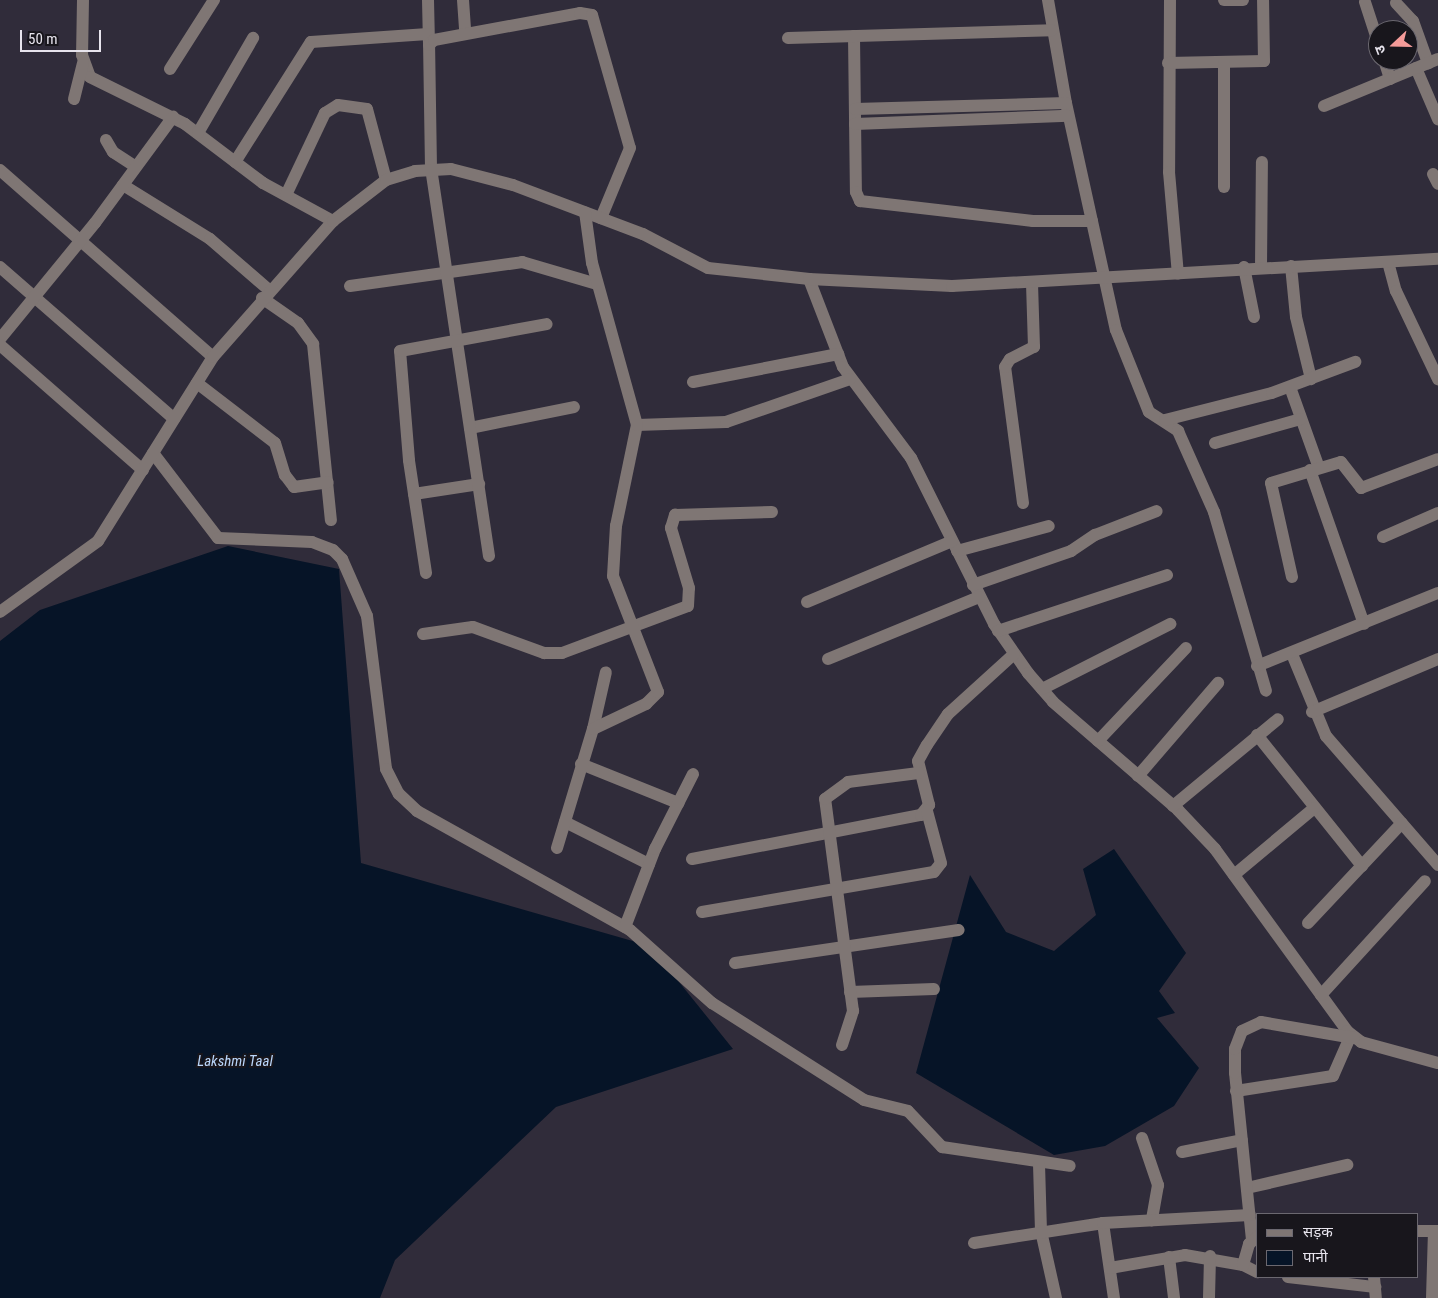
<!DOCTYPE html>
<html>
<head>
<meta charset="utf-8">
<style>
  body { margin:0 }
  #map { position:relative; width:1438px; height:1298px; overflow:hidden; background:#302c3a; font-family:"Roboto Condensed","Noto Sans Devanagari",sans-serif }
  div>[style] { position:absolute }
  .water>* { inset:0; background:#061427 }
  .minor>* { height:12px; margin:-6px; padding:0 6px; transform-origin:6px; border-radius:6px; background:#7f7674 }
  span { translate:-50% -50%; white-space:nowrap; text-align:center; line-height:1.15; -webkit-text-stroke:4px #18161c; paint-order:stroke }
  .water-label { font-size:15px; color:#bad6fa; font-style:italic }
  .legend { position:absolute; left:1256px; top:1213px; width:162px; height:65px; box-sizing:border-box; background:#18161c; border:1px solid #6b6870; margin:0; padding:6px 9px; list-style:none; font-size:15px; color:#e7e4ed }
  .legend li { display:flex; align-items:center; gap:10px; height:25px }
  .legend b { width:25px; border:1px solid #6b6870 }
  .north { position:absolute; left:1368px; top:20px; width:50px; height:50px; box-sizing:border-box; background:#18161c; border:1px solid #6b6870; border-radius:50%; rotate:249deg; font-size:14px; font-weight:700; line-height:20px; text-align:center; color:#e7e4ed }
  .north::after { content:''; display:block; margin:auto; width:18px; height:22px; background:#f59b99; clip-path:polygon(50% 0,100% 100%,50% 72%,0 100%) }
  .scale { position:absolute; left:20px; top:30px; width:81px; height:22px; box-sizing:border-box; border:2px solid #e7e4ed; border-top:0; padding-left:6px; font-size:15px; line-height:18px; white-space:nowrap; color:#e7e4ed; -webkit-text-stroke:4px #18161c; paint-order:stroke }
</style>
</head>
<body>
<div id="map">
  <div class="water">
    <div style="clip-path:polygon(228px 546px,339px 569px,361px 863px,650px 946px,733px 1049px,556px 1107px,395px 1260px,380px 1298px,0 1298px,0 641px,40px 610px)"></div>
    <div style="clip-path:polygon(1114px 849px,1186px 953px,1159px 991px,1175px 1013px,1157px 1018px,1199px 1068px,1174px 1106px,1105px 1146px,1054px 1155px,916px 1073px,970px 875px,1006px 932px,1054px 951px,1096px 915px,1083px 869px)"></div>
  </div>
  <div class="minor">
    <div style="left:83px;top:0;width:55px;rotate:91deg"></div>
    <div style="left:82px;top:55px;width:23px;rotate:70deg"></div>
    <div style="left:90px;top:77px;width:106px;rotate:26.3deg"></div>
    <div style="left:185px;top:124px;width:98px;rotate:37.1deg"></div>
    <div style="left:263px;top:183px;width:80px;rotate:28.5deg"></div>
    <div style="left:428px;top:0;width:43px;rotate:88.7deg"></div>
    <div style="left:463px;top:0;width:32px;rotate:86deg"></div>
    <div style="left:1048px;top:0;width:105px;rotate:80.1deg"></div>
    <div style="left:1066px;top:103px;width:232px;rotate:77.6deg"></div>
    <div style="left:1116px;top:330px;width:88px;rotate:68.1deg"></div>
    <div style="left:1149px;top:412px;width:35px;rotate:33deg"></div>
    <div style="left:1178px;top:431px;width:89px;rotate:66deg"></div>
    <div style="left:1214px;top:512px;width:186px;rotate:73.8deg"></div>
    <div style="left:1170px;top:0;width:172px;rotate:90.3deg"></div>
    <div style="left:1169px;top:172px;width:102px;rotate:85deg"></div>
    <div style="left:1224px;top:0;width:19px"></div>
    <div style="left:1365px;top:2px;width:42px;rotate:72deg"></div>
    <div style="left:1396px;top:3px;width:25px;rotate:47deg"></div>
    <div style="left:1413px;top:21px;width:45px;rotate:70.3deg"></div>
    <div style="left:854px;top:36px;width:156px;rotate:89.3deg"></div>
    <div style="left:856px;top:192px;width:10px;rotate:66deg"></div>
    <div style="left:860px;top:201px;width:174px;rotate:6.6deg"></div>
    <div style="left:1033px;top:221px;width:59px"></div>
    <div style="left:788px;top:38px;width:264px;rotate:-1.7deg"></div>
    <div style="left:1384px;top:60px;width:20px;rotate:72deg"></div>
    <div style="left:1168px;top:63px;width:96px;rotate:-1.2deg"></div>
    <div style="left:1264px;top:61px;width:61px;rotate:-90.9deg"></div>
    <div style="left:1224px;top:63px;width:124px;rotate:90deg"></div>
    <div style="left:1416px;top:68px;width:56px;rotate:66.7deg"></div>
    <div style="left:170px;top:69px;width:82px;rotate:-57.5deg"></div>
    <div style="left:74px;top:99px;width:37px;rotate:-76deg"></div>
    <div style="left:1324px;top:106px;width:123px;rotate:-22.4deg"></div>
    <div style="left:855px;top:109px;width:211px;rotate:-1.6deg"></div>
    <div style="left:855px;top:124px;width:213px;rotate:-2.2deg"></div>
    <div style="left:198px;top:133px;width:110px;rotate:-59.9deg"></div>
    <div style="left:106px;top:140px;width:14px;rotate:60deg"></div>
    <div style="left:113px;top:152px;width:27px;rotate:33deg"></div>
    <div style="left:235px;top:162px;width:142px;rotate:-57.7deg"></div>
    <div style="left:311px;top:42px;width:117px;rotate:-3.9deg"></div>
    <div style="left:0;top:170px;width:283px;rotate:41.3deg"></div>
    <div style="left:1433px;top:174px;width:11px;rotate:63deg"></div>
    <div style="left:123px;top:185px;width:102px;rotate:31.8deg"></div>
    <div style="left:210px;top:239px;width:78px;rotate:40.8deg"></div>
    <div style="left:286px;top:195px;width:91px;rotate:-64.6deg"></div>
    <div style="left:325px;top:113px;width:15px;rotate:-32deg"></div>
    <div style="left:338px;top:105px;width:29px;rotate:8deg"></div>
    <div style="left:367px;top:109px;width:73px;rotate:75deg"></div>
    <div style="left:1388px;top:262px;width:30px;rotate:75deg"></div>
    <div style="left:1396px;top:291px;width:98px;rotate:64.5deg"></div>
    <div style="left:1291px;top:266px;width:51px;rotate:84.4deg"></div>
    <div style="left:1296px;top:317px;width:64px;rotate:76.4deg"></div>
    <div style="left:0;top:267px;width:231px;rotate:41.1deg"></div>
    <div style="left:1244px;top:267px;width:51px;rotate:78.7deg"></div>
    <div style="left:1261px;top:267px;width:105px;rotate:-89.5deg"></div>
    <div style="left:809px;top:279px;width:94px;rotate:68.9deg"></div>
    <div style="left:843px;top:367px;width:114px;rotate:53.2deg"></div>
    <div style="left:911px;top:458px;width:186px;rotate:63.4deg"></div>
    <div style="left:994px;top:624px;width:60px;rotate:55.2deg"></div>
    <div style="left:1028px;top:673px;width:38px;rotate:49deg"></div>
    <div style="left:1053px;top:702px;width:165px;rotate:40.8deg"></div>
    <div style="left:1178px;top:810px;width:54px;rotate:46.5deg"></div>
    <div style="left:1215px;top:849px;width:225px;rotate:54deg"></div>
    <div style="left:1347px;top:1031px;width:18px;rotate:38deg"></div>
    <div style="left:1361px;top:1042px;width:80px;rotate:15.3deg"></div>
    <div style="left:350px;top:286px;width:174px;rotate:-7.9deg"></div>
    <div style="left:522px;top:262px;width:78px;rotate:16.3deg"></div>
    <div style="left:262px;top:298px;width:44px;rotate:34.8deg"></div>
    <div style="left:298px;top:323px;width:26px;rotate:54deg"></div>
    <div style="left:313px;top:344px;width:177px;rotate:84.2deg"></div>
    <div style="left:0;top:339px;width:150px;rotate:-50.7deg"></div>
    <div style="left:95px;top:223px;width:132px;rotate:-53.7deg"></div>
    <div style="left:0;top:345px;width:190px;rotate:41.2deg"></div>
    <div style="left:693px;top:382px;width:148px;rotate:-10.9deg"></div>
    <div style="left:197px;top:383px;width:98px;rotate:37.6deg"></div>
    <div style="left:275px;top:443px;width:34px;rotate:73deg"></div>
    <div style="left:285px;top:475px;width:15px;rotate:53deg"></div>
    <div style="left:294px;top:487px;width:34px;rotate:-8deg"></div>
    <div style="left:1290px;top:387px;width:86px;rotate:70.3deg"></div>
    <div style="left:1165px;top:420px;width:110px;rotate:-14.2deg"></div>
    <div style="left:1272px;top:393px;width:89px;rotate:-20.5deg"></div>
    <div style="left:637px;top:425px;width:89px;rotate:-1.9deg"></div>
    <div style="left:726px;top:422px;width:131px;rotate:-19.1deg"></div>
    <div style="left:470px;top:428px;width:106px;rotate:-11.4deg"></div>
    <div style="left:1215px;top:443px;width:89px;rotate:-15.6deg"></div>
    <div style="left:153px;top:453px;width:107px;rotate:52.6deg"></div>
    <div style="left:218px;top:538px;width:94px;rotate:2.4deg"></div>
    <div style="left:312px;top:542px;width:22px;rotate:21deg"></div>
    <div style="left:333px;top:550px;width:13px;rotate:45deg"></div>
    <div style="left:342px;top:559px;width:62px;rotate:66.3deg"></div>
    <div style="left:367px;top:616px;width:154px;rotate:82.9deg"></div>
    <div style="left:386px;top:769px;width:28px;rotate:63deg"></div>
    <div style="left:399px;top:794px;width:25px;rotate:43deg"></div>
    <div style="left:417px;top:811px;width:244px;rotate:29.2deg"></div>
    <div style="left:630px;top:930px;width:110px;rotate:41.7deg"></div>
    <div style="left:712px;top:1003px;width:180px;rotate:32.5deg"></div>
    <div style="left:864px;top:1100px;width:45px;rotate:14deg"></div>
    <div style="left:908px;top:1111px;width:50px;rotate:46.6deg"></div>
    <div style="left:942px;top:1147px;width:129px;rotate:8.4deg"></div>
    <div style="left:1310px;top:470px;width:163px;rotate:70.7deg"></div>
    <div style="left:414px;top:494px;width:66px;rotate:-8.7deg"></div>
    <div style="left:1023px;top:503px;width:137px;rotate:-97.5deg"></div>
    <div style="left:1005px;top:367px;width:9px;rotate:-58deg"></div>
    <div style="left:1010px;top:359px;width:27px;rotate:-27deg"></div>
    <div style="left:1034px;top:347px;width:64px;rotate:-91.8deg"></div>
    <div style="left:1383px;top:537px;width:60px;rotate:-23.6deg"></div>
    <div style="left:957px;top:551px;width:95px;rotate:-15.2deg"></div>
    <div style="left:489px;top:556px;width:392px;rotate:-98.5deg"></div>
    <div style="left:431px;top:168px;width:123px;rotate:-90.9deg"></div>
    <div style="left:429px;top:45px;width:7px;rotate:-45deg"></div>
    <div style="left:434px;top:40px;width:148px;rotate:-10.5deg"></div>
    <div style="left:580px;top:13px;width:12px;rotate:9deg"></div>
    <div style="left:592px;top:15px;width:138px;rotate:74.1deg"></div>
    <div style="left:630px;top:148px;width:76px;rotate:112.5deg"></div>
    <div style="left:426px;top:573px;width:114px;rotate:-98.6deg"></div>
    <div style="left:409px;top:460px;width:109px;rotate:-94.7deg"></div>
    <div style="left:400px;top:351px;width:149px;rotate:-10.4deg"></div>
    <div style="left:1292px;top:577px;width:96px;rotate:-102.6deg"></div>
    <div style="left:1271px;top:483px;width:73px;rotate:-16.7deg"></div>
    <div style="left:1341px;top:462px;width:33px;rotate:52deg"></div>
    <div style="left:1361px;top:488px;width:82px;rotate:-20.6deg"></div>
    <div style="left:973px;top:585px;width:104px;rotate:-19.1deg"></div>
    <div style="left:1071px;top:551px;width:29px;rotate:-34deg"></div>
    <div style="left:1095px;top:535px;width:66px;rotate:-21.2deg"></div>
    <div style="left:807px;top:602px;width:157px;rotate:-22.8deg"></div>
    <div style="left:0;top:612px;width:121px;rotate:-35.9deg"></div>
    <div style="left:98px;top:541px;width:217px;rotate:-58deg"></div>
    <div style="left:213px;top:357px;width:181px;rotate:-48.6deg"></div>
    <div style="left:333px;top:221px;width:67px;rotate:-37.7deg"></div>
    <div style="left:386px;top:180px;width:30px;rotate:-17deg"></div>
    <div style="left:415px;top:171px;width:36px;rotate:-3deg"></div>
    <div style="left:451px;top:169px;width:64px;rotate:14.5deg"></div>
    <div style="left:513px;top:185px;width:139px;rotate:20.7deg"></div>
    <div style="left:643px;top:234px;width:73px;rotate:27.6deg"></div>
    <div style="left:708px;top:268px;width:102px;rotate:6.2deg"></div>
    <div style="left:809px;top:279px;width:143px;rotate:2.8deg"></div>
    <div style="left:952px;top:286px;width:487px;rotate:-3.2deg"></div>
    <div style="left:998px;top:631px;width:178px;rotate:-18.3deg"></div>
    <div style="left:423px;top:634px;width:50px;rotate:-8deg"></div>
    <div style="left:473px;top:627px;width:76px;rotate:20.1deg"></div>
    <div style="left:544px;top:653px;width:18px"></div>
    <div style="left:562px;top:653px;width:134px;rotate:-20.5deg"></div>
    <div style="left:688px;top:606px;width:18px;rotate:-87deg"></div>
    <div style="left:689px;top:588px;width:63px;rotate:-106.7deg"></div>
    <div style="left:671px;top:528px;width:14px;rotate:-73deg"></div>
    <div style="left:675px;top:515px;width:97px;rotate:-1.8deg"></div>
    <div style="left:1292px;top:654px;width:89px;rotate:67.5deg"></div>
    <div style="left:1326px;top:736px;width:171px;rotate:49deg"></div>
    <div style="left:828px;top:659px;width:163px;rotate:-22.3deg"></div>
    <div style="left:1257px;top:666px;width:195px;rotate:-22deg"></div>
    <div style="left:1042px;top:689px;width:144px;rotate:-26.9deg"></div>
    <div style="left:1312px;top:712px;width:137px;rotate:-22.8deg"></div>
    <div style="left:593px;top:729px;width:58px;rotate:-77.2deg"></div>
    <div style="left:1257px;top:735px;width:168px;rotate:51.3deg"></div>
    <div style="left:1098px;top:741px;width:128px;rotate:-46.6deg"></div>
    <div style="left:581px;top:764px;width:105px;rotate:21.9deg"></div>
    <div style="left:1138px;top:776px;width:123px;rotate:-49.3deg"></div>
    <div style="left:1173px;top:806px;width:136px;rotate:-39.6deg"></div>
    <div style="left:565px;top:822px;width:94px;rotate:26.6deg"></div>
    <div style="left:557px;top:848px;width:124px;rotate:-73.2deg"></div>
    <div style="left:593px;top:729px;width:59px;rotate:-25.3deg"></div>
    <div style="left:646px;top:704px;width:17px;rotate:-45deg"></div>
    <div style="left:658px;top:692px;width:124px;rotate:-111.2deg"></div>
    <div style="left:613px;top:576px;width:50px;rotate:-86.6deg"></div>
    <div style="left:616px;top:526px;width:103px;rotate:-78.3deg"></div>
    <div style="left:637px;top:425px;width:168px;rotate:-105.5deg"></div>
    <div style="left:592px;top:263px;width:51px;rotate:-97.8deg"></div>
    <div style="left:692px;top:859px;width:233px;rotate:-10.9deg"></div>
    <div style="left:921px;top:815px;width:13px;rotate:-51deg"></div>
    <div style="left:929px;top:805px;width:45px;rotate:-104deg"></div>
    <div style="left:918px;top:761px;width:18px;rotate:-61deg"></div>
    <div style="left:927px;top:745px;width:37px;rotate:-56deg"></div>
    <div style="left:948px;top:714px;width:89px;rotate:-42.3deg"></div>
    <div style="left:1234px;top:875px;width:104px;rotate:-39.9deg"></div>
    <div style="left:702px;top:912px;width:235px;rotate:-9.8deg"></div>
    <div style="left:934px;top:872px;width:11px;rotate:-52deg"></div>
    <div style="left:941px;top:863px;width:54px;rotate:-105.1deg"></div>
    <div style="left:1308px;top:923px;width:137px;rotate:-46.8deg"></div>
    <div style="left:625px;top:927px;width:84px;rotate:-69deg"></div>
    <div style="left:655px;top:849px;width:84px;rotate:-63.1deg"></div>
    <div style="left:735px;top:963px;width:226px;rotate:-8.4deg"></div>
    <div style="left:850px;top:992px;width:84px;rotate:-2deg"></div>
    <div style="left:1321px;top:995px;width:154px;rotate:-47.6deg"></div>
    <div style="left:842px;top:1045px;width:36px;rotate:-72deg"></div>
    <div style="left:853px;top:1011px;width:214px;rotate:-97.5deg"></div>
    <div style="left:825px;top:799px;width:29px;rotate:-36deg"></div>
    <div style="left:848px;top:782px;width:71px;rotate:-7.3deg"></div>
    <div style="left:1236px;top:1091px;width:98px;rotate:-8.8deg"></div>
    <div style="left:1333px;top:1076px;width:43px;rotate:-66.4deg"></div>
    <div style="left:1142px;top:1138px;width:50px;rotate:71.2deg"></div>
    <div style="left:1158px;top:1185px;width:36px;rotate:100deg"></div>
    <div style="left:1182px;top:1152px;width:61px;rotate:-11.3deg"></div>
    <div style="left:1039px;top:1164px;width:67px;rotate:88.3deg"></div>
    <div style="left:1041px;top:1231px;width:69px;rotate:77.4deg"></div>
    <div style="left:1247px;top:1188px;width:103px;rotate:-13deg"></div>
    <div style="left:1103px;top:1223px;width:76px;rotate:81.7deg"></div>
    <div style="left:1417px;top:1231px;width:21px"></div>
    <div style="left:1252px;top:1240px;width:168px;rotate:-95.8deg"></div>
    <div style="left:1235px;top:1073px;width:24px;rotate:-90deg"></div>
    <div style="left:1235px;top:1049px;width:19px;rotate:-69deg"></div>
    <div style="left:1242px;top:1031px;width:21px;rotate:-25deg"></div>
    <div style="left:1261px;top:1022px;width:94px;rotate:9.8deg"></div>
    <div style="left:974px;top:1243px;width:131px;rotate:-8.8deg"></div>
    <div style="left:1103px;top:1223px;width:147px;rotate:-3.1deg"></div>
    <div style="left:1169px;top:1257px;width:41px;rotate:83deg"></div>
    <div style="left:1243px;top:1265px;width:16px;rotate:27deg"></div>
    <div style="left:1110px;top:1268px;width:76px;rotate:-9.8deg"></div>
    <div style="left:1185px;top:1255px;width:59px;rotate:9.8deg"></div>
    <div style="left:1243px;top:1265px;width:22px;rotate:-74deg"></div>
    <div style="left:1249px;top:1244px;width:11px;rotate:-41deg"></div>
    <div style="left:1288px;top:1277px;width:88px;rotate:6.6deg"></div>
    <div style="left:1374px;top:1277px;width:21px;rotate:85deg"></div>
    <div style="left:1209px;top:1298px;width:42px;rotate:-88.6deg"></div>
    <div style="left:1432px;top:1298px;width:67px;rotate:-88.3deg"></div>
  </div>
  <div class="water-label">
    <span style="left:235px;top:1062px">Lakshmi Taal</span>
  </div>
  <ul class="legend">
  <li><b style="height:6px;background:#7f7674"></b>सड़क</li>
  <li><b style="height:14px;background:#061427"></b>पानी</li>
  </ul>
  <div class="north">उ</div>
  <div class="scale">50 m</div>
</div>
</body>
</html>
